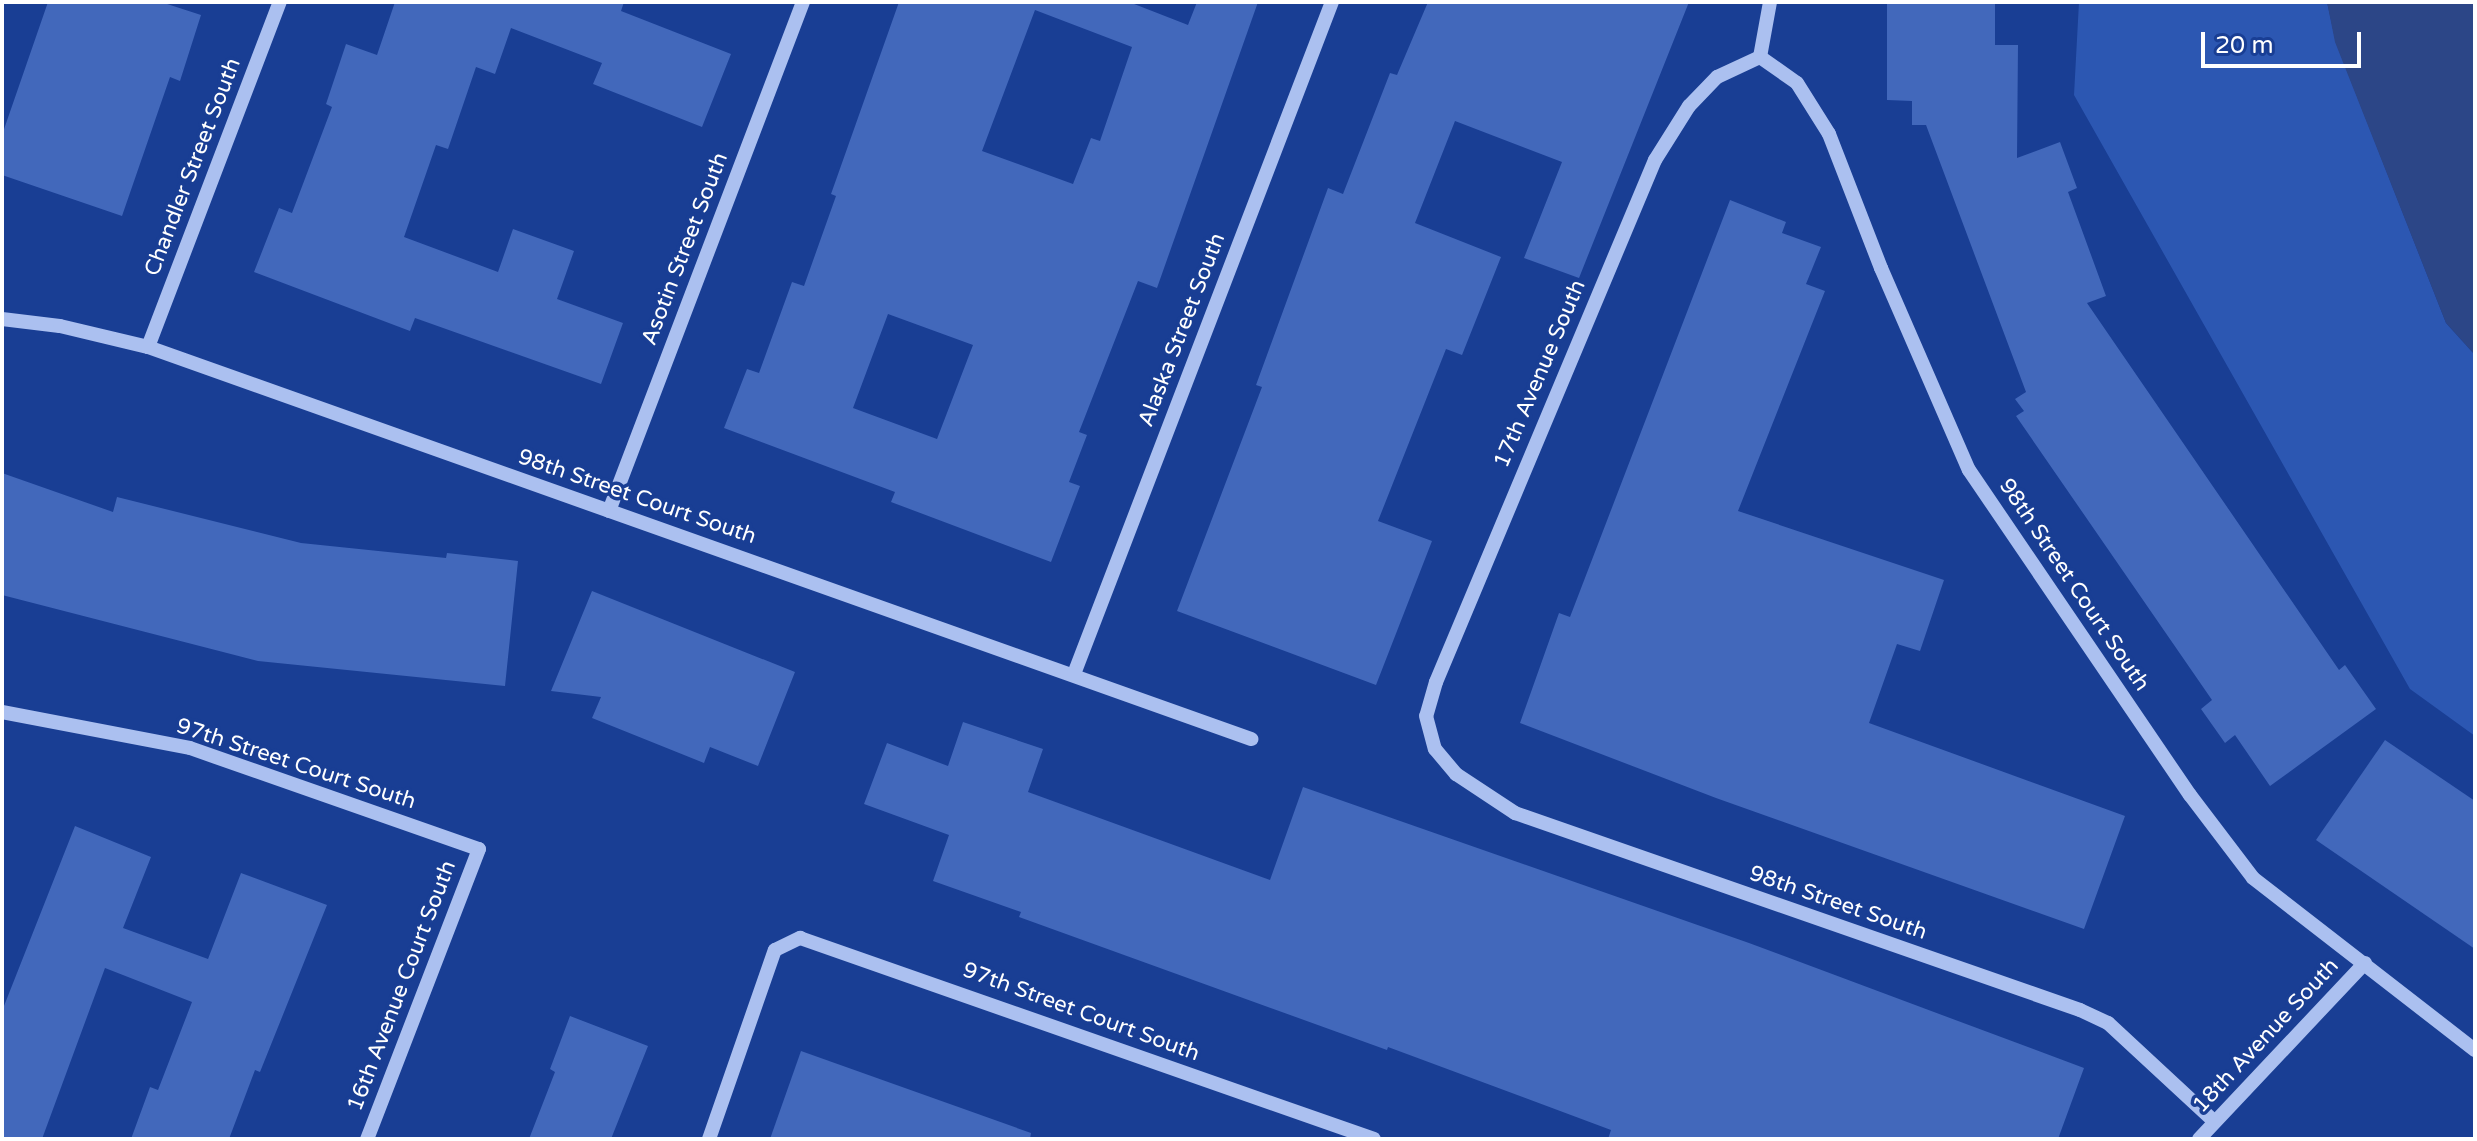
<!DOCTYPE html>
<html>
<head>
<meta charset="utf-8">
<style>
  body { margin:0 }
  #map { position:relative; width:2477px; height:1141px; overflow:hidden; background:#193e94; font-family:"Varela Round",sans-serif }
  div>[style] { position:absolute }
  .green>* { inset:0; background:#2c57b2 }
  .water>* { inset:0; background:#2c4687 }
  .building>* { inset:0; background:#4268bb }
  .minor>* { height:14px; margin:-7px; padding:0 7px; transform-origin:7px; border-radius:7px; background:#abc0f0 }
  span { translate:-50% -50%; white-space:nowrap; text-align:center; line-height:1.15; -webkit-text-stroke:7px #193e94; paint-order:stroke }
  .street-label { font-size:22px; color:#fff }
  .frame { position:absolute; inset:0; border:4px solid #fff; pointer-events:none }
  .scale { position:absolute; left:2201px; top:32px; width:160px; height:36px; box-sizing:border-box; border:4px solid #fff; border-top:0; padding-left:10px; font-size:24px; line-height:28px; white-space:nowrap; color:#fff; -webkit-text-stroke:6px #193e94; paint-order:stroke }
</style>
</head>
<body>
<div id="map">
  <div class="green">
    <div style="clip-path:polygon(2079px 2px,2327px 2px,2336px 43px,2446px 323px,2475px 355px,2475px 736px,2410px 689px,2074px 95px)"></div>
  </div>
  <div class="water">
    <div style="clip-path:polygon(2327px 2px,2475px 2px,2475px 355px,2446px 323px,2335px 42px)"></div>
  </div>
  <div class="building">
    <div style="clip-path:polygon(48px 2px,161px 2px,201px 15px,180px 81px,170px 77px,122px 216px,2px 175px,2px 135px)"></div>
    <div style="clip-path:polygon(395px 2px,624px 2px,621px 11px,731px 54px,702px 127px,593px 84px,602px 63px,511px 28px,495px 74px,476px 67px,448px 149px,436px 145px,404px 237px,498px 272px,513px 229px,574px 251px,557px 299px,623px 323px,601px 384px,415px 318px,410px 331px,254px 272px,279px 208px,292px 213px,332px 107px,326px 104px,346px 44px,377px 55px)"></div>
    <div style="clip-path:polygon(evenodd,899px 2px,1129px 2px,1188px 25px,1197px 2px,1258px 2px,1157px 288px,1138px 281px,1079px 432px,1087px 435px,1069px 482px,1080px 486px,1051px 562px,891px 502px,895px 492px,724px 428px,747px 369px,759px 373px,792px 282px,804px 286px,836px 196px,831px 194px,899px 2px,1035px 10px,1132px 47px,1100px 141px,1091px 138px,1073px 184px,982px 151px,1035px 10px,899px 2px,888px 314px,973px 345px,937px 439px,853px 408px,888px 314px)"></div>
    <div style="clip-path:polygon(1428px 2px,1689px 2px,1579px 278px,1524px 258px,1562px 162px,1455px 121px,1415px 223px,1501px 257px,1462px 355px,1446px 349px,1378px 521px,1432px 541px,1376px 685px,1177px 611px,1262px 387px,1256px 385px,1328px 188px,1343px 194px,1390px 73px,1397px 75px)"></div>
    <div style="clip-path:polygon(1887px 2px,1995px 2px,1995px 45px,2018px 45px,2017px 158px,2060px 142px,2077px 188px,2068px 192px,2106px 296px,2087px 303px,2339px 670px,2345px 665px,2376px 709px,2270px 786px,2235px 735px,2225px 743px,2201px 709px,2212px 700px,2016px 416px,2024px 411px,2015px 399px,2026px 392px,1926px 125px,1912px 125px,1912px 101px,1887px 100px)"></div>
    <div style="clip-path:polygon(1730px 200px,1786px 222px,1782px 233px,1821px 247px,1806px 284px,1825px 291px,1738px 511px,1944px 580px,1920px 651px,1897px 644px,1869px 723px,2125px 816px,2084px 929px,1716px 798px,1520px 723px,1559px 613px,1570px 617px)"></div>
    <div style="clip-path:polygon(2px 473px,113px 512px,117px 497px,301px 543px,446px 558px,447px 553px,518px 561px,505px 686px,258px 661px,2px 595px)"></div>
    <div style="clip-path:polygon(592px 591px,795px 672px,758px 766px,710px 747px,704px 763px,592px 718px,601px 697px,551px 691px)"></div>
    <div style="clip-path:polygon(963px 722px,1043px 749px,1028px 792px,1270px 880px,1303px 787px,1749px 943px,2084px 1068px,2058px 1139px,1608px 1139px,1611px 1130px,1388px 1047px,1387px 1050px,1019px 917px,1021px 912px,933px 881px,949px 835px,864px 804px,887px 743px,948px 766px)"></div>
    <div style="clip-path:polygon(2385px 740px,2475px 801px,2475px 949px,2316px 840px)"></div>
    <div style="clip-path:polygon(75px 826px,151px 857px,123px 928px,208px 959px,241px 873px,327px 905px,260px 1072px,255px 1070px,229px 1139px,131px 1139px,150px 1087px,158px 1090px,192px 1002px,105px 968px,42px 1139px,2px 1139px,2px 1011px)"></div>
    <div style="clip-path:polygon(570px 1016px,648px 1046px,611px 1139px,529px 1139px,555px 1072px,550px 1069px)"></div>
    <div style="clip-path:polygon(801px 1051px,1031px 1133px,1030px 1139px,770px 1139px)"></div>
  </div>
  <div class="minor">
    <div style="left:1760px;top:57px;width:47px;rotate:155.1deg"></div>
    <div style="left:1717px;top:77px;width:40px;rotate:134deg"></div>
    <div style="left:1689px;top:106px;width:64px;rotate:122.2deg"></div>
    <div style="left:1655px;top:160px;width:566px;rotate:112.76deg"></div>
    <div style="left:1436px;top:682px;width:35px;rotate:106deg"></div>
    <div style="left:1426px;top:716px;width:34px;rotate:75deg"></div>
    <div style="left:1435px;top:749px;width:33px;rotate:50deg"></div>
    <div style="left:1456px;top:774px;width:71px;rotate:33.5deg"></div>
    <div style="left:1515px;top:813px;width:598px;rotate:19.22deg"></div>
    <div style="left:2080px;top:1010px;width:31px;rotate:25deg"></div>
    <div style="left:2108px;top:1023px;width:144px;rotate:42.8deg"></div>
    <div style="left:1760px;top:57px;width:45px;rotate:35.1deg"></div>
    <div style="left:1797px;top:83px;width:60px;rotate:57.9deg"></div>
    <div style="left:1829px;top:134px;width:144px;rotate:68.8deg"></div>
    <div style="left:1881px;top:268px;width:220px;rotate:66.5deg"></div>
    <div style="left:1969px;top:470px;width:393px;rotate:55.8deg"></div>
    <div style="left:2190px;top:795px;width:104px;rotate:52.8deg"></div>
    <div style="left:2253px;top:878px;width:281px;rotate:37.8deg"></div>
    <div style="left:1760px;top:57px;width:56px;rotate:-79.7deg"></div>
    <div style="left:2px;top:319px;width:58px;rotate:6.9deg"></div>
    <div style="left:60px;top:326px;width:90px;rotate:13.4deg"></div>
    <div style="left:148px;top:347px;width:1171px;rotate:19.56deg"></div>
    <div style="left:148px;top:347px;width:369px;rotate:-69.1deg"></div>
    <div style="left:609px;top:511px;width:545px;rotate:-69.14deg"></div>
    <div style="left:1074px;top:674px;width:720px;rotate:-69deg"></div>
    <div style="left:2px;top:712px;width:191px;rotate:10.8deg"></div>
    <div style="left:190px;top:748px;width:306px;rotate:19.3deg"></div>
    <div style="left:479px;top:849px;width:311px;rotate:111.1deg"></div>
    <div style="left:709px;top:1139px;width:200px;rotate:-70.8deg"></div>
    <div style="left:775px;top:950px;width:28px;rotate:-26deg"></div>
    <div style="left:800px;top:938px;width:608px;rotate:19.3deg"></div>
    <div style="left:2199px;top:1139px;width:242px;rotate:-46.7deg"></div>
  </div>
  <div class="street-label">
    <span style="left:193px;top:167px;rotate:-69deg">Chandler Street South</span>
    <span style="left:685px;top:249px;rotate:-69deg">Asotin Street South</span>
    <span style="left:1182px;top:330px;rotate:-69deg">Alaska Street South</span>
    <span style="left:1540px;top:374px;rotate:-67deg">17th Avenue South</span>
    <span style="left:637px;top:497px;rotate:19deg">98th Street Court South</span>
    <span style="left:2074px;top:585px;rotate:56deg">98th Street Court South</span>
    <span style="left:296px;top:764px;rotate:18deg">97th Street Court South</span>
    <span style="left:1838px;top:903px;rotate:19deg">98th Street South</span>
    <span style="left:402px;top:986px;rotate:-69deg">16th Avenue Court South</span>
    <span style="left:1081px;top:1012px;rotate:20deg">97th Street Court South</span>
    <span style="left:2266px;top:1036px;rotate:-47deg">18th Avenue South</span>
  </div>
  <div class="frame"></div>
  <div class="scale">20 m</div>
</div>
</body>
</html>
